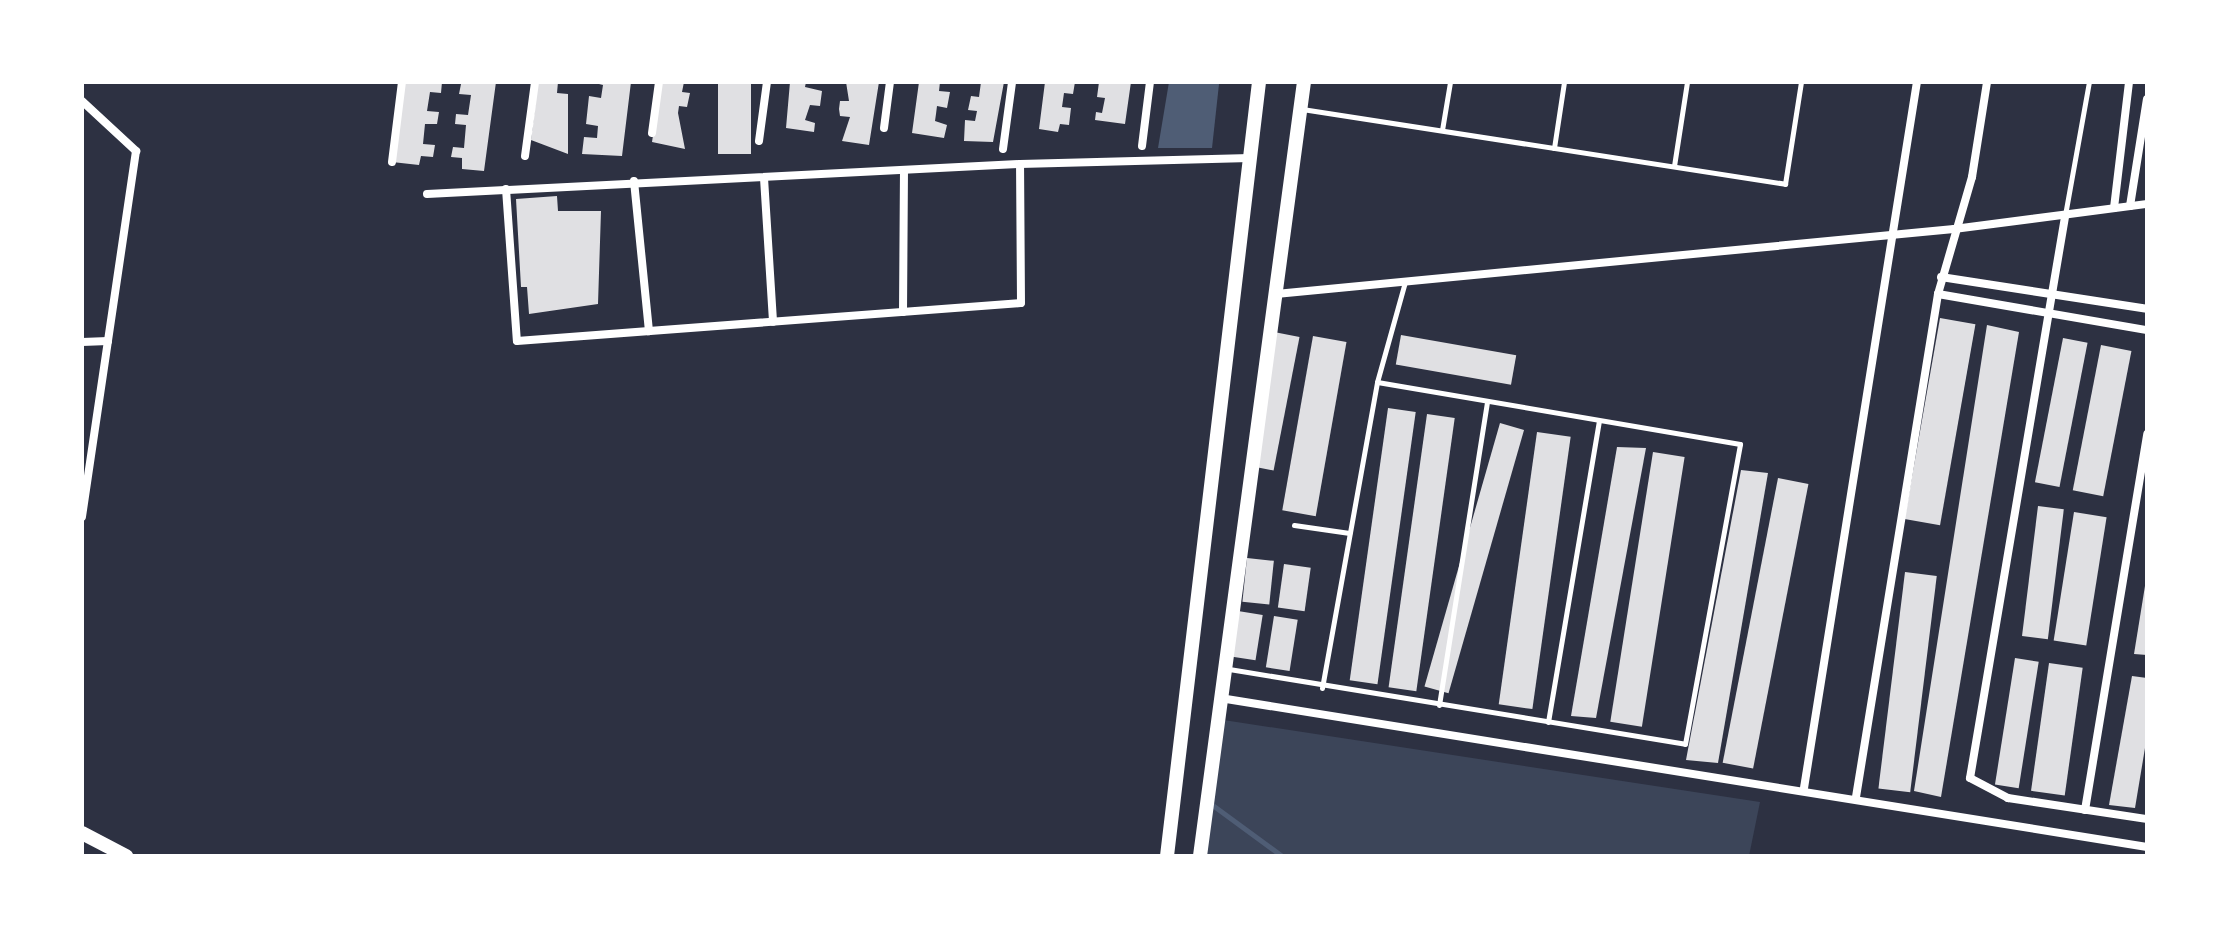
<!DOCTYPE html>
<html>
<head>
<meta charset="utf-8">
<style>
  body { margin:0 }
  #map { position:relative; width:2229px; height:938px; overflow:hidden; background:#2d3142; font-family:Roboto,sans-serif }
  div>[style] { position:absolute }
  .green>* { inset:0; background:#3c4559 }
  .water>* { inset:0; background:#4f5d75 }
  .stream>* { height:5px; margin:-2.5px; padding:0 2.5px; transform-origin:2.5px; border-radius:2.5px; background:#4f5d75 }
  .building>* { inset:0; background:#e0e0e3; transform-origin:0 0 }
  .service>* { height:5px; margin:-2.5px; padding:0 2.5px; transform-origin:2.5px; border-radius:2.5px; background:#fff }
  .minor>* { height:8px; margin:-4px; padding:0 4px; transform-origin:4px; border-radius:4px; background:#fff }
  .secondary>* { height:14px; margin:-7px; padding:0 7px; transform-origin:7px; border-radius:7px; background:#fff }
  span { translate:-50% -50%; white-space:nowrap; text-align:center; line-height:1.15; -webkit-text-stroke:8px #fff; paint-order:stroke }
  .frame { position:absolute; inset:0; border:84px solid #fff; pointer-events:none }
</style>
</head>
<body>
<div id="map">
  <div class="green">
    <div style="clip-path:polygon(1217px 719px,1760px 802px,1749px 856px,1200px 856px)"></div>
  </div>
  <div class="water">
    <div style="clip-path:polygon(1169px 82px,1219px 84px,1212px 148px,1158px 148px)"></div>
  </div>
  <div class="stream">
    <div style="left:1211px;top:804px;width:88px;rotate:36.2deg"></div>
  </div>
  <div class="building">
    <div style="clip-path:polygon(403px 82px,442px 82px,441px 93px,430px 92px,427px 111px,439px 112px,437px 124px,425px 124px,423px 144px,435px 145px,433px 157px,421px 156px,419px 165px,392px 162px)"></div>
    <div style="clip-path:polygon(496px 82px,484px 171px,462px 169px,462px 158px,451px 157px,453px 147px,464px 148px,466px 125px,455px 124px,456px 114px,468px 115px,471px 95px,459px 94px,461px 84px)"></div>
    <div style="clip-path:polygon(538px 82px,558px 82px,557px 93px,568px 94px,568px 154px,531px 140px)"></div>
    <div style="clip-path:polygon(591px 82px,631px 82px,622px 156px,582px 154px,584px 137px,597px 138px,598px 126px,586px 124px,589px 96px,601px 98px,603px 85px)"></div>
    <div style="clip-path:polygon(661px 82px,684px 82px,682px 92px,690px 93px,687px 107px,679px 106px,678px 113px,685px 149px,652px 142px)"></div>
    <div style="left:718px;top:82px;width:33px;height:72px"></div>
    <div style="clip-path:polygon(790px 82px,806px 82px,805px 87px,822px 91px,820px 106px,810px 105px,805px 120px,815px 123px,814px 132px,786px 128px)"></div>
    <div style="clip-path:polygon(846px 82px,879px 82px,869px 145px,842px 141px,850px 117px,840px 116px,839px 109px,840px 101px,849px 101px)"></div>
    <div style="clip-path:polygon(919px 82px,940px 82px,939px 91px,950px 92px,947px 108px,937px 106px,936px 114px,935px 121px,947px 125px,944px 138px,912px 133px)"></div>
    <div style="clip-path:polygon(981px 82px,1004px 82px,993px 142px,964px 141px,965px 120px,975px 121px,977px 111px,968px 110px,971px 96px,979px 97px)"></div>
    <div style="clip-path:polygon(1045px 82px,1075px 82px,1073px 94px,1064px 93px,1062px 107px,1071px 108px,1069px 125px,1060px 124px,1058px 132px,1039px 129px)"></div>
    <div style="clip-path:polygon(1099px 82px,1131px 82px,1125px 124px,1095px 120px,1096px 112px,1102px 113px,1105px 98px,1097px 97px)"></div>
    <div style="clip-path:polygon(557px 196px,558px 211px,601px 211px,598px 304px,529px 314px,527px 287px,521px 287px,516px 199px)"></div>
    <div style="left:1940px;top:318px;width:36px;height:204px;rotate:10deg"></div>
    <div style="clip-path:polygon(1987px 325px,2019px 332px,1941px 797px,1914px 791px)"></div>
    <div style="left:1274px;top:332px;width:26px;height:136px;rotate:11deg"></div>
    <div style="left:1401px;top:335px;width:117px;height:30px;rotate:10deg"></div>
    <div style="left:1313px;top:336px;width:34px;height:177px;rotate:10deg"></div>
    <div style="left:2063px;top:338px;width:25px;height:147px;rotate:11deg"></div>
    <div style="left:2101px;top:345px;width:31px;height:148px;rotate:11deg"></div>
    <div style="left:1388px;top:408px;width:28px;height:275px;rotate:8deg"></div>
    <div style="left:1427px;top:414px;width:28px;height:276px;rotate:8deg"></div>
    <div style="left:1500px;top:423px;width:25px;height:274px;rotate:16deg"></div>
    <div style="left:1537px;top:432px;width:34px;height:275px;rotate:8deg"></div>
    <div style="clip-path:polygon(1617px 447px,1646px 448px,1596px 718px,1571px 716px)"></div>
    <div style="left:1653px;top:452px;width:32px;height:273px;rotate:9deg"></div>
    <div style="clip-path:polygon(1741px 470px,1768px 473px,1718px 763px,1686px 760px)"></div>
    <div style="left:1778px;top:478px;width:31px;height:290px;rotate:11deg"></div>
    <div style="left:2038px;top:506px;width:26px;height:131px;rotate:7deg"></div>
    <div style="left:2074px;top:512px;width:33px;height:130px;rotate:9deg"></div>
    <div style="left:1247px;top:558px;width:27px;height:44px;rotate:6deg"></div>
    <div style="left:1284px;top:564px;width:27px;height:44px;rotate:8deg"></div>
    <div style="left:1905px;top:572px;width:32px;height:218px;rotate:7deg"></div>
    <div style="clip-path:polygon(2145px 586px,2147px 655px,2134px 654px)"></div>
    <div style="left:1238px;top:611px;width:25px;height:46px;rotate:9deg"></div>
    <div style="left:1274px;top:616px;width:24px;height:52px;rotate:9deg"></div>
    <div style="left:2015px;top:658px;width:24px;height:128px;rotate:9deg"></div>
    <div style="left:2049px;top:663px;width:34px;height:129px;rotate:8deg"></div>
    <div style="clip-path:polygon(2132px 676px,2147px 678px,2147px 736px,2135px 808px,2109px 805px)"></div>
  </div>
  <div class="service">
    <div style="left:1302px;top:109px;width:489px;rotate:8.8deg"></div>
    <div style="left:1785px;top:184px;width:103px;rotate:-81.1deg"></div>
    <div style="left:1442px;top:130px;width:49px;rotate:-80.5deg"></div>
    <div style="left:1554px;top:148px;width:67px;rotate:-81.4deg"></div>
    <div style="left:1674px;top:166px;width:85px;rotate:-81.2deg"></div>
    <div style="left:2065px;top:215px;width:135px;rotate:-79.8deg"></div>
    <div style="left:1294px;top:525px;width:56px;rotate:8.3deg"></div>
    <div style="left:1229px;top:669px;width:462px;rotate:9.3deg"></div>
    <div style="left:1685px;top:744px;width:305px;rotate:-79.6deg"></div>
    <div style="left:1740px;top:444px;width:368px;rotate:-170.3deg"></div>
    <div style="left:1322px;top:688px;width:311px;rotate:-79.8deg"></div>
    <div style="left:1377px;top:382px;width:104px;rotate:-74.4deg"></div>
    <div style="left:1439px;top:705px;width:307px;rotate:-81deg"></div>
    <div style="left:1548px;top:722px;width:305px;rotate:-80.4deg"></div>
  </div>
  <div class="minor">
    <div style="left:82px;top:101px;width:74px;rotate:42.8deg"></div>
    <div style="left:136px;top:151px;width:370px;rotate:98.4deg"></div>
    <div style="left:884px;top:128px;width:46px;rotate:-82.6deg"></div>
    <div style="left:652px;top:133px;width:51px;rotate:-82.2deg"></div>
    <div style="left:759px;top:141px;width:60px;rotate:-82.3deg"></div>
    <div style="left:1142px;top:146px;width:64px;rotate:-82.9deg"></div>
    <div style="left:1003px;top:149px;width:68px;rotate:-82.3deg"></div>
    <div style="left:525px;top:156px;width:75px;rotate:-82.3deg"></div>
    <div style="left:392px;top:162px;width:81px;rotate:-82.9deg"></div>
    <div style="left:764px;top:178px;width:144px;rotate:86.4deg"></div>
    <div style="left:634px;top:181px;width:151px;rotate:84.3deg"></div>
    <div style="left:506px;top:189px;width:152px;rotate:85.9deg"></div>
    <div style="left:517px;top:341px;width:505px;rotate:-4.31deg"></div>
    <div style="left:1021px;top:303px;width:139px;rotate:-90.4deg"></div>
    <div style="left:427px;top:194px;width:594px;rotate:-2.9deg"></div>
    <div style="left:1020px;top:164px;width:230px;rotate:-1.5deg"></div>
    <div style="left:2130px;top:206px;width:108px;rotate:-81deg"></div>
    <div style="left:2114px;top:208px;width:127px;rotate:-83.2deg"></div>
    <div style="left:2065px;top:217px;width:569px;rotate:99.61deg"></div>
    <div style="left:1970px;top:778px;width:43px;rotate:27.8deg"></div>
    <div style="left:2008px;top:798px;width:141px;rotate:8.6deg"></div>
    <div style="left:1941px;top:277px;width:208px;rotate:8.8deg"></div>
    <div style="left:1276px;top:294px;width:681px;rotate:-5.48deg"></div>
    <div style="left:1954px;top:229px;width:195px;rotate:-7.4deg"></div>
    <div style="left:1938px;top:294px;width:212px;rotate:9.8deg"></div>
    <div style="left:903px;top:312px;width:142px;rotate:-89.6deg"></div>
    <div style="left:82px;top:342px;width:26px;rotate:-2deg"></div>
    <div style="left:1220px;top:698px;width:939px;rotate:9.13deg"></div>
    <div style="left:1804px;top:788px;width:715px;rotate:-80.91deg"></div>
    <div style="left:1856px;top:797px;width:510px;rotate:-80.74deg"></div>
    <div style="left:1938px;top:294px;width:122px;rotate:-73.8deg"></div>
    <div style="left:1972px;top:177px;width:96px;rotate:-81deg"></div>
    <div style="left:2085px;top:810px;width:381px;rotate:-80.6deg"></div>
  </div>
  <div class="secondary">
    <div style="left:82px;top:833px;width:50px;rotate:27.6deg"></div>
    <div style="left:1167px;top:856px;width:779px;rotate:-83.22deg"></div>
    <div style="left:1200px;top:856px;width:781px;rotate:-82.35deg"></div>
  </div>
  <div class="frame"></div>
</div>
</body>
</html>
